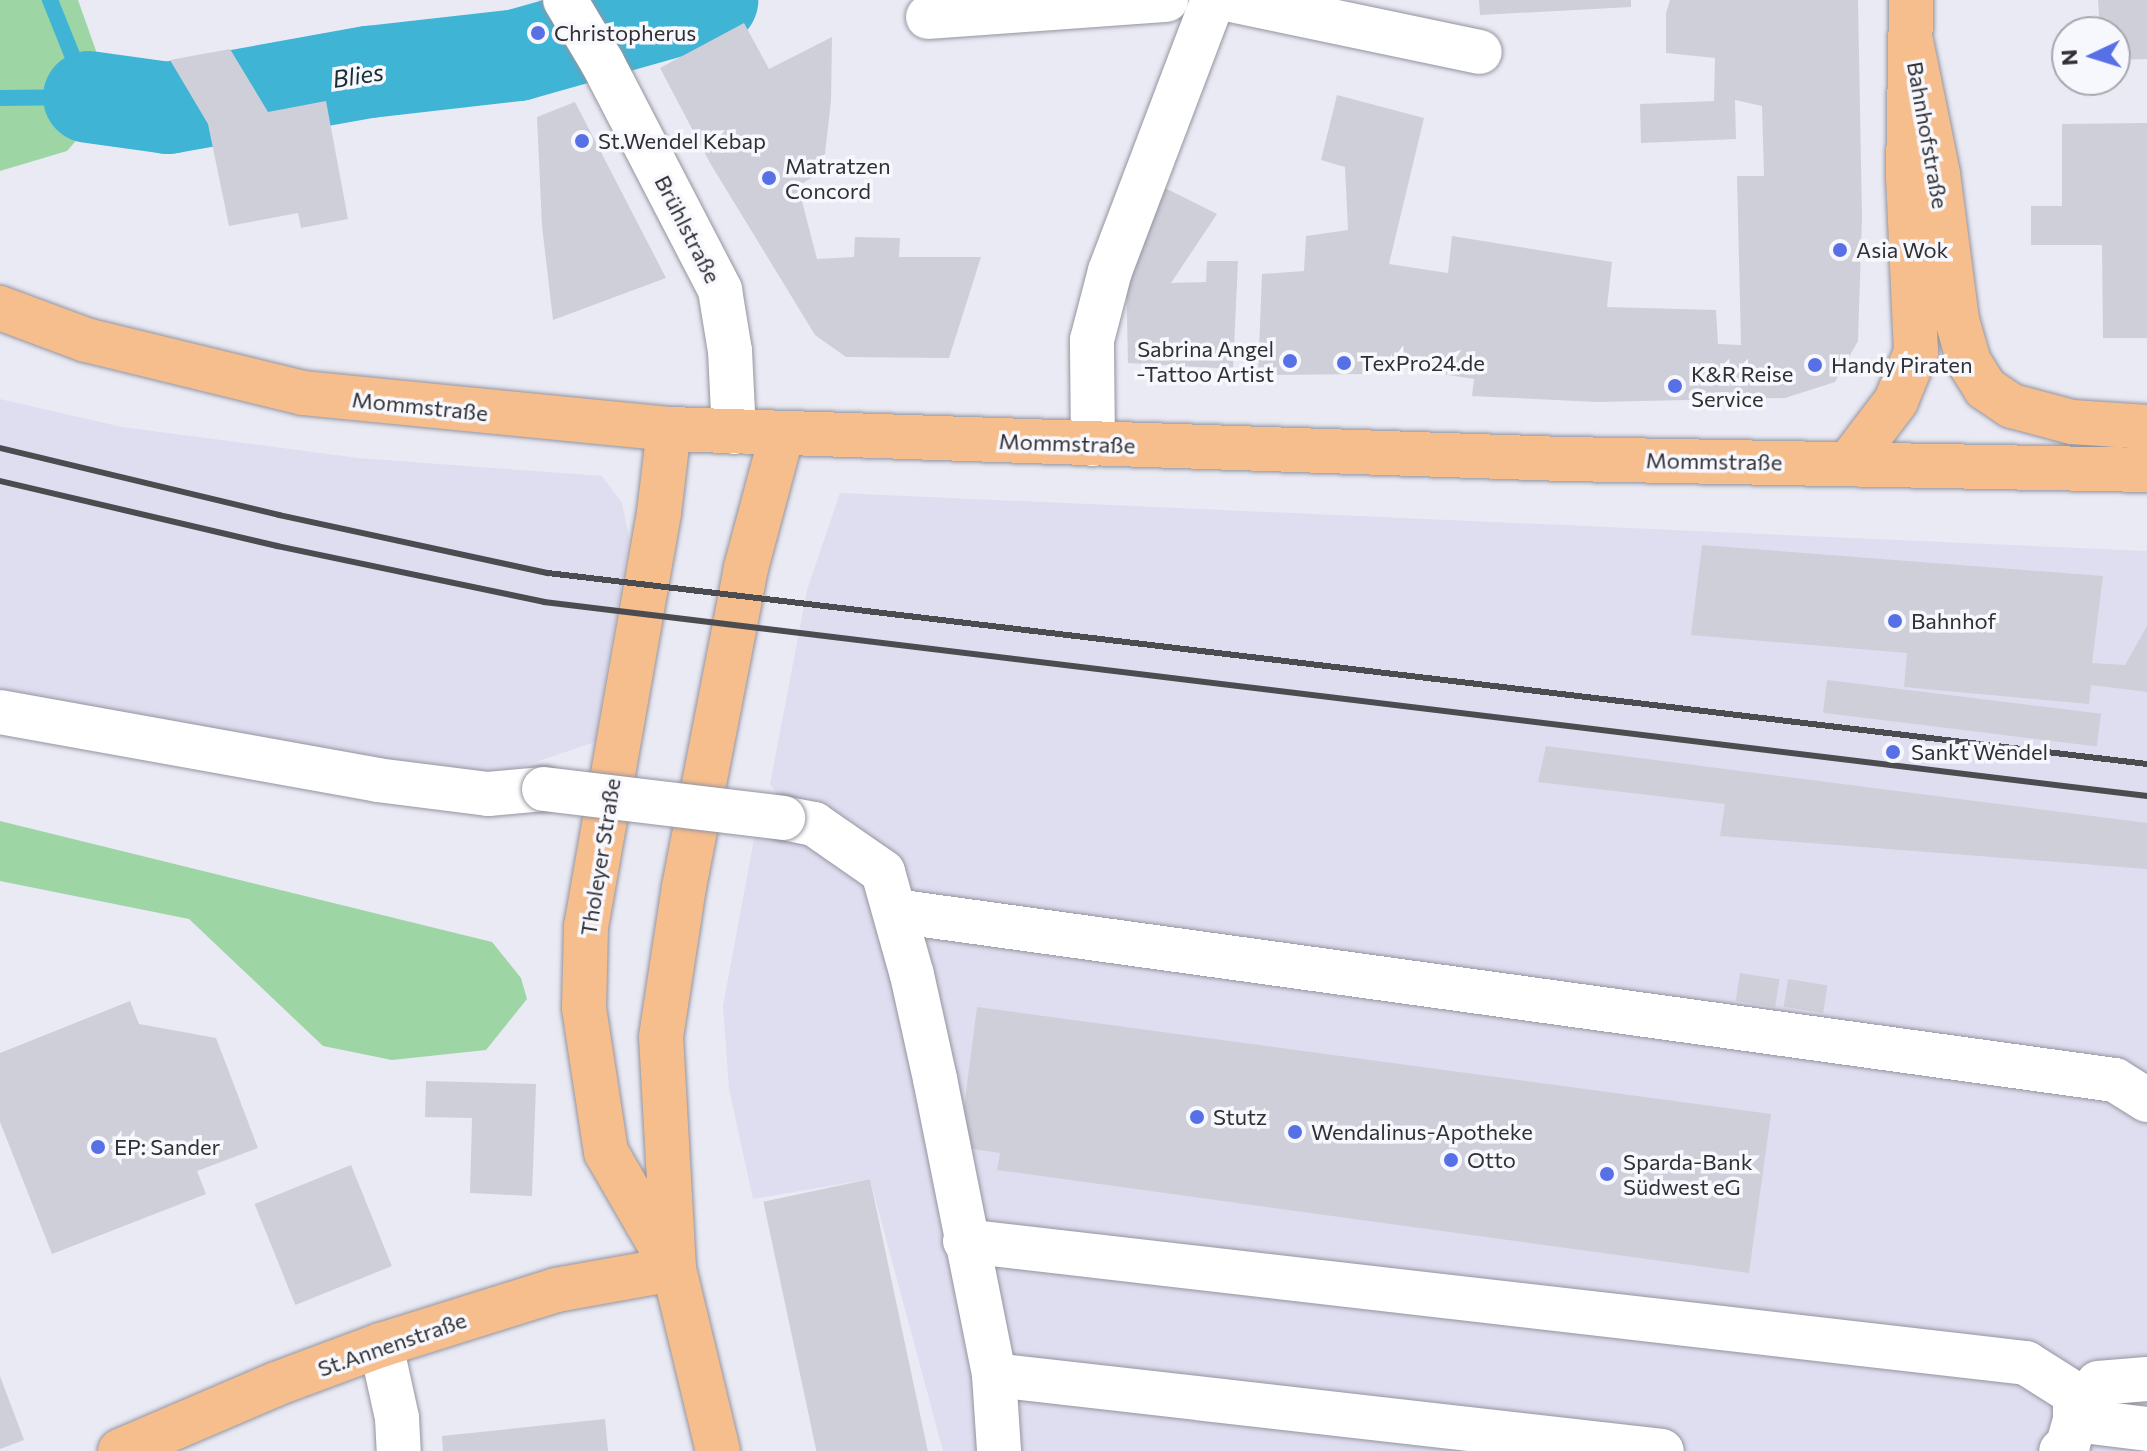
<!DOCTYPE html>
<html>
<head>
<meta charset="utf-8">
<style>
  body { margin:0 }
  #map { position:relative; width:2147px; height:1451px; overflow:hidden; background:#eaeaf5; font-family:Commissioner,sans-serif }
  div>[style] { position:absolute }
  .built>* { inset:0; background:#dedef0 }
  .green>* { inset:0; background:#9ed5a5 }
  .stream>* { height:16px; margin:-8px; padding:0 8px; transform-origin:8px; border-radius:8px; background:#40b4d5 }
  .river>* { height:92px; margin:-46px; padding:0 46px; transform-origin:46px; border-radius:46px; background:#40b4d5 }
  .building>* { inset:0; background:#cfcfda; transform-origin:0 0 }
  .roads { filter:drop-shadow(0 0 2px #94949f) drop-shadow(0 0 2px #94949f) }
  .minor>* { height:44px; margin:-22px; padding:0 22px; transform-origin:22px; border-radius:22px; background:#fff }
  .major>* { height:44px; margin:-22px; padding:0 22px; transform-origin:22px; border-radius:22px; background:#f7be8d }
  .rail>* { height:6px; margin:-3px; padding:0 3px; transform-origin:3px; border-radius:3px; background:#4b4b50 }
  .bridges { filter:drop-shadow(0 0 2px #94949f) drop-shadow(0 0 2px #94949f) }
  .minor-bridge>* { height:44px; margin:-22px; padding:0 22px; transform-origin:22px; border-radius:22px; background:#fff }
  .dots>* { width:22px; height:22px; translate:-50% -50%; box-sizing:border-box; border:4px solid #f7f7fe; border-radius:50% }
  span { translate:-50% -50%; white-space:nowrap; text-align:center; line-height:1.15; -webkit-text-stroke:7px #f7f7fe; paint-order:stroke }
  .poi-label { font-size:22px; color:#303034 }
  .left { translate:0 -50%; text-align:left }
  .right { translate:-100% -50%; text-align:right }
  .street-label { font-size:22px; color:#303034 }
  .water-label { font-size:24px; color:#192d33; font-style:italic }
  .north { position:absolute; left:2051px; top:16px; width:80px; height:80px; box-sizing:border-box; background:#f7f7fe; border:2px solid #a7a7ad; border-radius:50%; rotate:266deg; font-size:22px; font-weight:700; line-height:32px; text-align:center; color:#303034 }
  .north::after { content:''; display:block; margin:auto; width:28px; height:36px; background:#5770e6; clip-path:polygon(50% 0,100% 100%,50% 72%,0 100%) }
</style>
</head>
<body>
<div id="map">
  <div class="built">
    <div style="clip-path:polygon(0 399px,122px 427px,358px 458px,602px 476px,622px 503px,629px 538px,595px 742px,491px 777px,0 696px)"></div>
    <div style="clip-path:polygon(840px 493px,2147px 551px,2147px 1451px,943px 1451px,870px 1179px,753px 1199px,729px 1089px,723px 1006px,756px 828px,776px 792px,770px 784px,807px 590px)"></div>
  </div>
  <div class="green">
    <div style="clip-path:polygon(0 0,78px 0,113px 99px,67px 151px,0 171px)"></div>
    <div style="clip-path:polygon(0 821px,492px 942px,521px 978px,527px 999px,486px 1050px,392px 1060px,323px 1046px,189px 919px,0 881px)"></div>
  </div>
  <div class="stream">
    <div style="left:0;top:98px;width:89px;rotate:-0.6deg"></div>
    <div style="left:89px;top:97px;width:105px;rotate:-111.9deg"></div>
  </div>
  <div class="river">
    <div style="left:89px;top:97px;width:80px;rotate:7.9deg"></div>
    <div style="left:168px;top:108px;width:204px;rotate:-10.2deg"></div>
    <div style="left:369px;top:72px;width:150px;rotate:-6.5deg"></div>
    <div style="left:518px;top:55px;width:202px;rotate:-15.8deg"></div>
  </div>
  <div class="building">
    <div style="clip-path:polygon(1479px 0,1631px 0,1631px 7px,1480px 15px)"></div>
    <div style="clip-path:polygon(1670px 0,1858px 0,1862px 217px,1858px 341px,1835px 382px,1785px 398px,1597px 402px,1472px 396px,1474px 379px,1366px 362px,1367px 374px,1258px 375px,1262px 274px,1304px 271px,1306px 236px,1348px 230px,1345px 167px,1321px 160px,1337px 95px,1424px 118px,1389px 264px,1448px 273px,1452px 236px,1612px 262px,1607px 307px,1716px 310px,1718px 344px,1741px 345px,1737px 176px,1764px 176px,1762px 106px,1735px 100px,1736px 139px,1641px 143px,1640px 104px,1714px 101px,1715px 58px,1666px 53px,1666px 13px)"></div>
    <div style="clip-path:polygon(2098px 0,2147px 0,2147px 59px,2115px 60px,2115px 32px,2100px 32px)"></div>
    <div style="clip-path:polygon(744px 23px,769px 69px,832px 37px,831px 101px,823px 171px,798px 186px,817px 259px,854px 257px,855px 237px,900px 238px,899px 257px,981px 257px,949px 358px,846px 357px,815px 335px,710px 163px,660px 68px)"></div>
    <div style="clip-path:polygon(230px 49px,268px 112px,326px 101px,348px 219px,301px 228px,298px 213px,229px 226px,208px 124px,170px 60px)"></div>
    <div style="clip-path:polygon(575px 102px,666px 278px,553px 320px,542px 226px,537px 117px)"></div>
    <div style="clip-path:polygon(2147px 123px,2147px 338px,2103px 338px,2102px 245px,2031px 245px,2031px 206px,2062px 206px,2062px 124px)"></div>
    <div style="clip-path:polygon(1161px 186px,1217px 214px,1171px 283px,1206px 282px,1207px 261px,1238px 261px,1233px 369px,1128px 363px,1126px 270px)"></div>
    <div style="clip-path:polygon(1702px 545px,2103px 576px,2092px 663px,2125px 665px,2147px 626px,2147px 692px,2091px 685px,2089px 704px,1904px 687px,1907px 653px,1691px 635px)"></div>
    <div style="left:1827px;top:680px;width:276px;height:33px;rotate:7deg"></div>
    <div style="clip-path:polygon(1546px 746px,2147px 823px,2147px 869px,1720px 836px,1725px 804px,1538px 782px)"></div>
    <div style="left:1740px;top:973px;width:40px;height:28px;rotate:9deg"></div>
    <div style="left:1788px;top:979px;width:40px;height:28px;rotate:9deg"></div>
    <div style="clip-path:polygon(130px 1001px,139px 1024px,216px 1038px,258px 1148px,197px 1171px,206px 1194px,52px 1254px,0 1122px,0 1053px)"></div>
    <div style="clip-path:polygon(977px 1007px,1771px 1114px,1749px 1273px,997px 1170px,1000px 1153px,959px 1147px)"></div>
    <div style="clip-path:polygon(426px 1081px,536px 1084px,532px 1196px,470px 1193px,472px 1118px,425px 1117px)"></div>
    <div style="left:351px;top:1165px;width:109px;height:104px;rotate:68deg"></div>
    <div style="left:870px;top:1179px;width:278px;height:109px;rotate:78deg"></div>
    <div style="clip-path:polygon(0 1376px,24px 1440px,0 1449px)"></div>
    <div style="clip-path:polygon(605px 1419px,608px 1451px,443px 1451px,442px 1436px)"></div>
  </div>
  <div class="roads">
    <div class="minor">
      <div style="left:565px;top:0;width:72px;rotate:59.2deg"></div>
      <div style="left:602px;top:62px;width:257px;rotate:62.6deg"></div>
      <div style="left:720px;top:290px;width:62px;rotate:80.7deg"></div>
      <div style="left:730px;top:351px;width:81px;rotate:87.2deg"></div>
      <div style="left:1231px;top:0;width:254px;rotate:11.8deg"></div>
      <div style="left:928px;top:17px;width:239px;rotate:-4.1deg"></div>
      <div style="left:1093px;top:444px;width:104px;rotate:-90.6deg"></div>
      <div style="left:1092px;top:340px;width:71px;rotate:-75.4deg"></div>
      <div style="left:1110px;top:271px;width:290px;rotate:-69.2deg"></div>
      <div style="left:0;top:712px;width:383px;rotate:10.2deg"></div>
      <div style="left:377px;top:780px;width:112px;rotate:7.2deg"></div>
      <div style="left:488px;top:794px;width:56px;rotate:-5.1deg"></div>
      <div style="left:783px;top:818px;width:32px;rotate:11deg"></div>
      <div style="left:814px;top:824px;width:84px;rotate:34.8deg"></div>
      <div style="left:883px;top:872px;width:107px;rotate:74.3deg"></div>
      <div style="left:912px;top:975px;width:107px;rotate:77.5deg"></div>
      <div style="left:935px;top:1079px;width:302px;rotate:78.7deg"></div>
      <div style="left:994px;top:1375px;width:76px;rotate:86.2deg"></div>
      <div style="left:895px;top:911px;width:1232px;rotate:7.89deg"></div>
      <div style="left:2115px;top:1080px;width:38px;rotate:32deg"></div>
      <div style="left:965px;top:1241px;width:1068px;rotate:6.56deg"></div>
      <div style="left:2026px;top:1363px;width:58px;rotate:32.3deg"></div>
      <div style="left:2075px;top:1394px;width:26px;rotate:90deg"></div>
      <div style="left:2075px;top:1420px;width:26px;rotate:106deg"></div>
      <div style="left:2068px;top:1445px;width:9px;rotate:139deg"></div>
      <div style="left:381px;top:1345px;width:75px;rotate:77.6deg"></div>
      <div style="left:397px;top:1418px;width:33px;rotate:87deg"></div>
      <div style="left:994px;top:1375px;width:672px;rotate:6.49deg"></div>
      <div style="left:2098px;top:1383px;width:49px;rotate:-4.7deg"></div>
      <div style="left:2075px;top:1420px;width:73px;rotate:7.1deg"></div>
    </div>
    <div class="major">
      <div style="left:1911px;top:41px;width:136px;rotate:78.5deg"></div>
      <div style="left:1938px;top:174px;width:147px;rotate:82.6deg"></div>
      <div style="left:1957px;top:320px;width:44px;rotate:74.1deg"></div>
      <div style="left:1969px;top:362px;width:31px;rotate:58deg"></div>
      <div style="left:1985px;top:388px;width:32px;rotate:34deg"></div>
      <div style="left:2012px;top:406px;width:62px;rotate:14.9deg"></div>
      <div style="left:2072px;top:422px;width:75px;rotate:3.8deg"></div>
      <div style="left:0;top:308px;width:92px;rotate:20.4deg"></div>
      <div style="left:86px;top:340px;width:223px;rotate:13.7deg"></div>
      <div style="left:303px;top:393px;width:368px;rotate:5.6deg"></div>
      <div style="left:669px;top:429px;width:898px;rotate:1.92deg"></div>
      <div style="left:1566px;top:459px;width:581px;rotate:1.08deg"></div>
      <div style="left:669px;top:429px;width:85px;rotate:96.8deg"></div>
      <div style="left:659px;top:513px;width:420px;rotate:100deg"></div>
      <div style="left:586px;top:927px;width:81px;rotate:91.4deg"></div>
      <div style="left:584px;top:1008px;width:146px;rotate:81.3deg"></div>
      <div style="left:606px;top:1152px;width:128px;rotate:60deg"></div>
      <div style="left:1849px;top:463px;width:78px;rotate:-52.8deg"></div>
      <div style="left:1896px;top:401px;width:53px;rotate:-67.8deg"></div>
      <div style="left:1916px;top:352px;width:176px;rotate:-92.6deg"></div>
      <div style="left:1908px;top:176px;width:176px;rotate:-89deg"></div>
      <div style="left:120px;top:1451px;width:170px;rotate:-23.2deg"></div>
      <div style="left:276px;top:1384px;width:112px;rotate:-20.4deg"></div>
      <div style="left:381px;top:1345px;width:183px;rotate:-17.4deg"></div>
      <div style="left:556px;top:1290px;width:120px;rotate:-10.1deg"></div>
      <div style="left:718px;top:1451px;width:187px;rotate:-103.6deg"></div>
      <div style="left:674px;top:1269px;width:232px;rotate:-93.2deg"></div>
      <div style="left:661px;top:1037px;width:152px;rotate:-81.3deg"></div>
      <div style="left:684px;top:887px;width:325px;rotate:-79deg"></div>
      <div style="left:746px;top:568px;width:139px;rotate:-75deg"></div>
    </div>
  </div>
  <div class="rail">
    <div style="left:0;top:448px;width:287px;rotate:13.5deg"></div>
    <div style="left:279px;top:515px;width:275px;rotate:12.2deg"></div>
    <div style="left:548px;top:573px;width:1610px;rotate:6.81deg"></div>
    <div style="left:0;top:481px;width:285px;rotate:13.2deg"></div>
    <div style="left:277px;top:546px;width:273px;rotate:11.8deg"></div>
    <div style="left:544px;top:602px;width:1615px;rotate:6.9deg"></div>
  </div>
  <div class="bridges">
    <div class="minor-bridge">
      <div style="left:544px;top:789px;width:241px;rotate:6.9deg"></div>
    </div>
  </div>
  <div class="dots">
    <div style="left:538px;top:33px;background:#5770e6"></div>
    <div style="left:582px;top:141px;background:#5770e6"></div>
    <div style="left:769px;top:178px;background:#5770e6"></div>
    <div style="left:1840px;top:250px;background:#5770e6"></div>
    <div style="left:1290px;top:361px;background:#5770e6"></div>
    <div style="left:1344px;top:363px;background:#5770e6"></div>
    <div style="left:1815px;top:365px;background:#5770e6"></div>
    <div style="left:1675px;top:386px;background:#5770e6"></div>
    <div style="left:1895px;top:621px;background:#5770e6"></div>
    <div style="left:1893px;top:752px;background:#5770e6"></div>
    <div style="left:1197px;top:1117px;background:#5770e6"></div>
    <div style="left:1295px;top:1132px;background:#5770e6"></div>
    <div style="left:98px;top:1147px;background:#5770e6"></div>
    <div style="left:1451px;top:1160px;background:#5770e6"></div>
    <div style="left:1607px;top:1174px;background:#5770e6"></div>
  </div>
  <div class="poi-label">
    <span class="left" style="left:554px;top:33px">Christopherus</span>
    <span class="left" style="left:598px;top:141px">St.Wendel Kebap</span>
    <span class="left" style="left:785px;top:178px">Matratzen<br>Concord</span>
    <span class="left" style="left:1856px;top:250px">Asia Wok</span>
    <span class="right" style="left:1274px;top:361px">Sabrina Angel<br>-Tattoo Artist</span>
    <span class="left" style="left:1360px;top:363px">TexPro24.de</span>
    <span class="left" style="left:1831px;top:365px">Handy Piraten</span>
    <span class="left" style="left:1691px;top:386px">K&amp;R Reise<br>Service</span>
    <span class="left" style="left:1911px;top:621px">Bahnhof</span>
    <span class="left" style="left:1911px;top:752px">Sankt Wendel</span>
    <span class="left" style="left:1213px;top:1117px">Stutz</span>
    <span class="left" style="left:1311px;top:1132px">Wendalinus-Apotheke</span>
    <span class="left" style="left:114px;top:1147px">EP: Sander</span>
    <span class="left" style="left:1467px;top:1160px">Otto</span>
    <span class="left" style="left:1623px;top:1174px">Sparda-Bank<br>Südwest eG</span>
  </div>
  <div class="street-label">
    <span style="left:1928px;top:135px;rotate:80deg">Bahnhofstraße</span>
    <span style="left:688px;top:229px;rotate:63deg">Brühlstraße</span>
    <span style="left:420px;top:406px;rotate:6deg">Mommstraße</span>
    <span style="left:1067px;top:443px;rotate:2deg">Mommstraße</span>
    <span style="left:1714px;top:461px;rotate:1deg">Mommstraße</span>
    <span style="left:600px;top:857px;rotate:-81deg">Tholeyer Straße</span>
    <span style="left:392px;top:1344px;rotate:-19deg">St.Annenstraße</span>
  </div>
  <div class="water-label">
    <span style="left:358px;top:75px;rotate:-9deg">Blies</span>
  </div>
  <div class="north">N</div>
</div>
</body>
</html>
